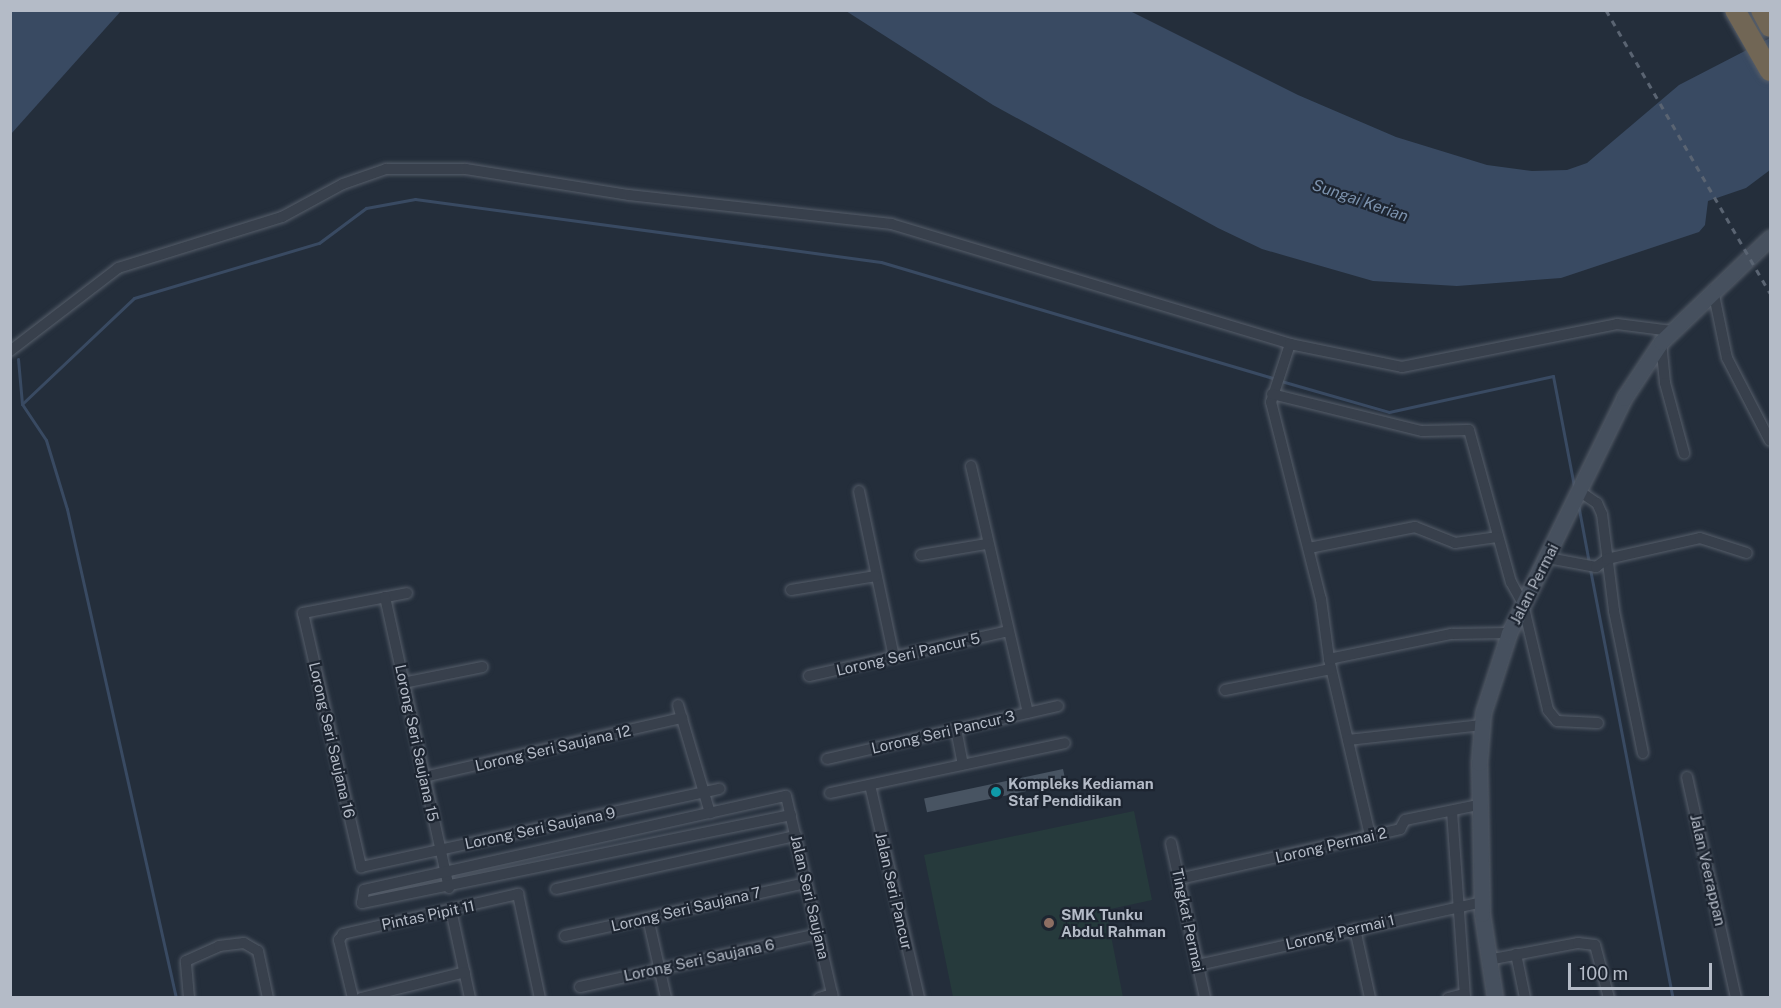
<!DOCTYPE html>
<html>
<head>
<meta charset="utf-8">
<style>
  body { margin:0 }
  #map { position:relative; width:1781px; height:1008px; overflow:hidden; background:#242e3b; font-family:"Public Sans",sans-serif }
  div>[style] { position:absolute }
  .green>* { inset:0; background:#263a3c }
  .water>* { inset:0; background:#394a62 }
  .stream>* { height:3px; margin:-1.5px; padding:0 1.5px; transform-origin:1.5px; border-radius:1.5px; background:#394a62 }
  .building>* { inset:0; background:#485462; transform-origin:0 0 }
  .roads { filter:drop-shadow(0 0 2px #565e6a) drop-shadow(0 0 2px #565e6a) }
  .street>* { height:10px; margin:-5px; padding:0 5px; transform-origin:5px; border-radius:5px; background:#38404c }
  .secondary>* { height:15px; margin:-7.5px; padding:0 7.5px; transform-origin:7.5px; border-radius:7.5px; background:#46505e }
  .highway>* { height:20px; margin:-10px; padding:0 10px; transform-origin:10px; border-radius:10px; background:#716655 }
  .rail>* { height:3px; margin-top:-1.5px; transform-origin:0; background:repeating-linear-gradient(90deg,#5a6472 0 6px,transparent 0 12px) }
  .dots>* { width:16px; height:16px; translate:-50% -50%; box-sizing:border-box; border:3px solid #1d2531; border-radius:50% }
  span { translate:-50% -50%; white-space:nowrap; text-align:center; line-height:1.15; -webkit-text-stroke:4.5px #1d2531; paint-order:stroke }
  .street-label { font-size:15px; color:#b4bbc7 }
  .poi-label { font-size:15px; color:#b4bbc7; font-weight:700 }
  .left { translate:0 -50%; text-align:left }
  .water-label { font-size:16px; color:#7c92ad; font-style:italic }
  .frame { position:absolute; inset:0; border:12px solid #b4bbc7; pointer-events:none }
  .scale { position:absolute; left:1568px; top:963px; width:144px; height:27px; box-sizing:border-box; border:3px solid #b4bbc7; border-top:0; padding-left:8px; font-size:18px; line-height:21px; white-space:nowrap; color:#b4bbc7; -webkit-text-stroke:4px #1d2531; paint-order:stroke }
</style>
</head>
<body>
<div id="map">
  <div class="green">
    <div style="clip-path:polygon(1134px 811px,1152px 900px,1106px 910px,1123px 997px,953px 997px,924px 855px)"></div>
  </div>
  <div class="water">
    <div style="clip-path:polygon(11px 10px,121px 11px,11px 134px,10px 11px)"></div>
    <div style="clip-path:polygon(846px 11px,1130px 11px,1298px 95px,1396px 137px,1487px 165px,1532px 171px,1567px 170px,1587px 163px,1679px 85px,1770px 38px,1770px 170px,1746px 188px,1708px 201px,1705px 225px,1699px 232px,1561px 278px,1457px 286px,1373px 281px,1262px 249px,1218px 228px,993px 105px)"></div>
  </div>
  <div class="stream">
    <div style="left:18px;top:359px;width:45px;rotate:84.9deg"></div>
    <div style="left:22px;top:404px;width:43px;rotate:56.3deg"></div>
    <div style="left:46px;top:440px;width:72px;rotate:73.1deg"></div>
    <div style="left:67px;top:509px;width:501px;rotate:77.43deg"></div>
    <div style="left:1281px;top:381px;width:112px;rotate:16deg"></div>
    <div style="left:1389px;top:412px;width:168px;rotate:-12.4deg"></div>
    <div style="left:1553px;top:376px;width:112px;rotate:79.2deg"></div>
    <div style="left:22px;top:404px;width:154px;rotate:-43.4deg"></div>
    <div style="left:134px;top:298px;width:193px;rotate:-16.6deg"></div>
    <div style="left:319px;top:243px;width:59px;rotate:-36.7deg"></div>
    <div style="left:366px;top:208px;width:50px;rotate:-10.4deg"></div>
    <div style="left:415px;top:199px;width:470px;rotate:7.7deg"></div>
    <div style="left:881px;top:262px;width:411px;rotate:16.5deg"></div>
    <div style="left:1578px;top:504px;width:60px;rotate:79.4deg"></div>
    <div style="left:1590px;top:569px;width:437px;rotate:79.1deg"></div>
  </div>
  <div class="building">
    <div style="left:1063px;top:769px;width:14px;height:142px;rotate:78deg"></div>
  </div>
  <div class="roads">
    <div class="street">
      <div style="left:1713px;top:290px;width:69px;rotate:78.4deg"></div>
      <div style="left:1727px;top:358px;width:93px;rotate:62.6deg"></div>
      <div style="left:1661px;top:342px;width:41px;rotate:84.4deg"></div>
      <div style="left:1665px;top:383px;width:73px;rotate:74.8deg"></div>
      <div style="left:1290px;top:344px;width:61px;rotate:108.1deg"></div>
      <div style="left:1271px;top:402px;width:203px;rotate:75.8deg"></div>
      <div style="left:1321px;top:599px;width:61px;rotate:82.4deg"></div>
      <div style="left:1329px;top:659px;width:181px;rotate:76.9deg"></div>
      <div style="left:10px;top:351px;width:136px;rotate:-37.5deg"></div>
      <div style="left:118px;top:268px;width:172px;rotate:-17.3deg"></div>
      <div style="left:282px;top:217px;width:69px;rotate:-28.4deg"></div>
      <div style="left:343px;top:184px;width:46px;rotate:-19.2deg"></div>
      <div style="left:386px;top:169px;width:80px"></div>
      <div style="left:466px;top:169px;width:165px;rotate:9.1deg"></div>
      <div style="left:629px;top:195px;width:264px;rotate:6.3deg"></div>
      <div style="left:891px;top:224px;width:417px;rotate:16.7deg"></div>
      <div style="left:1290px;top:344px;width:114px;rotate:11.6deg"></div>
      <div style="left:1402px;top:367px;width:219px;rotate:-11.3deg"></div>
      <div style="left:1617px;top:324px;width:55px;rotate:7.3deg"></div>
      <div style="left:1272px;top:394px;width:154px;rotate:13.9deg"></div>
      <div style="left:1422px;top:431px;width:47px;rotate:-1.2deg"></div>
      <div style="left:1469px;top:430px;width:158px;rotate:74.6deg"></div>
      <div style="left:1511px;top:582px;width:25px;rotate:61deg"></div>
      <div style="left:1523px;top:604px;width:109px;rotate:76.7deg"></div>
      <div style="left:1548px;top:710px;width:14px;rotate:51deg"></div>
      <div style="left:1557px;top:721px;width:41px;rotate:2.8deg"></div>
      <div style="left:971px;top:466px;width:253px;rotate:77deg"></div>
      <div style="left:859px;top:491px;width:170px;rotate:78.1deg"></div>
      <div style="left:1579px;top:491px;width:22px;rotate:34deg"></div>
      <div style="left:1597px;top:503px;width:12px;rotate:66deg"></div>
      <div style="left:1602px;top:514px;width:98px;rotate:82.9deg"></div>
      <div style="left:1614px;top:611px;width:145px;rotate:78.5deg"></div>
      <div style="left:1309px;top:548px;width:108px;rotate:-11.2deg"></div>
      <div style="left:1415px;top:527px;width:43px;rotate:21.8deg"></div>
      <div style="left:1455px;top:543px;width:42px;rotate:-8.1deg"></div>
      <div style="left:921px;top:555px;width:67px;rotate:-9.5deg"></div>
      <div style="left:1548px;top:558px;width:49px;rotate:10.6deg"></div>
      <div style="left:1596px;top:567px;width:14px;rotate:-36deg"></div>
      <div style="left:1607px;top:559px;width:95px;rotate:-12.7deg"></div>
      <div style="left:1700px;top:538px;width:49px;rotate:17.7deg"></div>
      <div style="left:791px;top:590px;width:86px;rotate:-9.4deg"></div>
      <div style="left:407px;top:593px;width:106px;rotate:169.1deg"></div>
      <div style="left:303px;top:613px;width:261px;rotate:77.1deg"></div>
      <div style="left:361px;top:867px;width:367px;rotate:-12.3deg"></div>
      <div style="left:385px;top:597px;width:298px;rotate:77.6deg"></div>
      <div style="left:1329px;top:659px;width:125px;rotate:-11.6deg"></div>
      <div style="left:1451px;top:634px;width:58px;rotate:-1deg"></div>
      <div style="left:809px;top:676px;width:204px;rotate:-12.7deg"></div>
      <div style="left:403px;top:683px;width:81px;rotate:-11.4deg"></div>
      <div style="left:1225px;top:690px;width:108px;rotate:-11.2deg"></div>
      <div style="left:678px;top:705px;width:113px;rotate:73.5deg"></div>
      <div style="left:956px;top:729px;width:36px;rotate:79deg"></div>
      <div style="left:1348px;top:740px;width:135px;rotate:-6.4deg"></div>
      <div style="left:827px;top:759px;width:237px;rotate:-12.9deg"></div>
      <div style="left:424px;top:777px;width:265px;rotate:-12.9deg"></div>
      <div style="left:1687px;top:777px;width:226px;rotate:77.5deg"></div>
      <div style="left:870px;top:785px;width:219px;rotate:77deg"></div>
      <div style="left:830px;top:793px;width:240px;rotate:-12deg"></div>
      <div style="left:1452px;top:811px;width:187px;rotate:86deg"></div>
      <div style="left:791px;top:815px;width:438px;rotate:168.4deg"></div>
      <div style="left:362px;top:903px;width:13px;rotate:-81deg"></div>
      <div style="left:364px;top:890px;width:432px;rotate:-12.6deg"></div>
      <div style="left:786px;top:796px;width:207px;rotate:76.9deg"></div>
      <div style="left:1171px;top:843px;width:159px;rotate:77.6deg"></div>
      <div style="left:1179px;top:879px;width:227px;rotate:-12.7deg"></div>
      <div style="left:1400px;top:829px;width:10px;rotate:-61deg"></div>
      <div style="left:1405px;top:820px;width:75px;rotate:-11.6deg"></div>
      <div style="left:556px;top:889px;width:246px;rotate:-12.5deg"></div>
      <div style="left:451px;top:910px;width:90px;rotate:77.8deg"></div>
      <div style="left:648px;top:918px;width:82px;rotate:77.3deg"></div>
      <div style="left:1355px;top:929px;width:71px;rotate:77.7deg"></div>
      <div style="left:565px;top:936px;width:247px;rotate:-12.4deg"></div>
      <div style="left:1516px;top:954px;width:45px;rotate:78.4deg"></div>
      <div style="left:1488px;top:960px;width:92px;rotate:-10.7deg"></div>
      <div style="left:1578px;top:943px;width:17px;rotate:7deg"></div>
      <div style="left:1595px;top:945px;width:55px;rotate:75.2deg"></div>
      <div style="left:1198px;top:965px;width:291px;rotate:-12.5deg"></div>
      <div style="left:580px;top:987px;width:244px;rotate:-12.6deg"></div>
      <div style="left:189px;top:998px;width:37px;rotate:-95deg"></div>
      <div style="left:186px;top:961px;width:36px;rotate:-24deg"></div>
      <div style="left:219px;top:946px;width:25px;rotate:-7deg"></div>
      <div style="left:244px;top:943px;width:16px;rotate:30deg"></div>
      <div style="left:258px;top:951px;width:48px;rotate:78deg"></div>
      <div style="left:353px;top:998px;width:60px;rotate:-103.6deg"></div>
      <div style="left:339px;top:940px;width:7px;rotate:-56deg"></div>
      <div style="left:343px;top:934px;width:180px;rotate:-12.9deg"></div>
      <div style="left:518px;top:894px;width:106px;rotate:78.1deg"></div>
      <div style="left:361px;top:998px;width:107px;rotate:-14deg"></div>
      <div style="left:819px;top:998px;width:14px;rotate:-17deg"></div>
      <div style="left:1448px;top:998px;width:16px;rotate:-14deg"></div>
    </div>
    <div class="secondary">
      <div style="left:1495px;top:998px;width:85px;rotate:-98.8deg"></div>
      <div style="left:1482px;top:914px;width:151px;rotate:-91.1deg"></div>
      <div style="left:1479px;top:763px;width:50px;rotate:-85.4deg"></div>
      <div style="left:1483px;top:713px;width:84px;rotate:-72deg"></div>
      <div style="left:1509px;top:633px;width:262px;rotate:-63.9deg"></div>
      <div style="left:1624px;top:398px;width:67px;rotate:-56.5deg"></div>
      <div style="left:1661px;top:342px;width:151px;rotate:-43.7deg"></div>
    </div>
    <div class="highway">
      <div style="left:1735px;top:10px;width:70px;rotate:60.2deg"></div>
      <div style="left:1761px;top:10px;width:19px;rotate:62deg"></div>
    </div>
  </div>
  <div class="rail">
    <div style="left:1606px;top:10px;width:327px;rotate:59.9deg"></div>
  </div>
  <div class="dots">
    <div style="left:996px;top:792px;background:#0f9aa8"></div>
    <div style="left:1049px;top:923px;background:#8d6e63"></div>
  </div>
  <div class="street-label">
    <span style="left:1534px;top:584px;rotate:-63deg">Jalan Permai</span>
    <span style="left:908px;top:654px;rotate:-13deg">Lorong Seri Pancur 5</span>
    <span style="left:943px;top:732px;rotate:-13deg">Lorong Seri Pancur 3</span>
    <span style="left:332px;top:740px;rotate:77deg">Lorong Seri Saujana 16</span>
    <span style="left:417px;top:743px;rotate:78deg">Lorong Seri Saujana 15</span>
    <span style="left:553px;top:748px;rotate:-13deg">Lorong Seri Saujana 12</span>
    <span style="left:540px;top:828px;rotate:-12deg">Lorong Seri Saujana 9</span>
    <span style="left:1331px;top:845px;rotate:-13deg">Lorong Permai 2</span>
    <span style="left:1708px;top:870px;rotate:77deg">Jalan Veerappan</span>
    <span style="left:894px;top:891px;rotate:77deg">Jalan Seri Pancur</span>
    <span style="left:810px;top:897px;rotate:77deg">Jalan Seri Saujana</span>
    <span style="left:686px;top:909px;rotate:-13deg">Lorong Seri Saujana 7</span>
    <span style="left:428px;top:915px;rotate:-12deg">Pintas Pipit 11</span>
    <span style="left:1188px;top:920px;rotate:78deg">Tingkat Permai</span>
    <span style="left:1340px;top:932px;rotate:-13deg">Lorong Permai 1</span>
    <span style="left:699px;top:960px;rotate:-12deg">Lorong Seri Saujana 6</span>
  </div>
  <div class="poi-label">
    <span class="left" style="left:1008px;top:792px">Kompleks Kediaman<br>Staf Pendidikan</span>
    <span class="left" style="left:1061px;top:923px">SMK Tunku<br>Abdul Rahman</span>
  </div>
  <div class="water-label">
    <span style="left:1360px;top:201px;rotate:19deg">Sungai Kerian</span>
  </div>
  <div class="frame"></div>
  <div class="scale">100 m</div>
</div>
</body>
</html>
